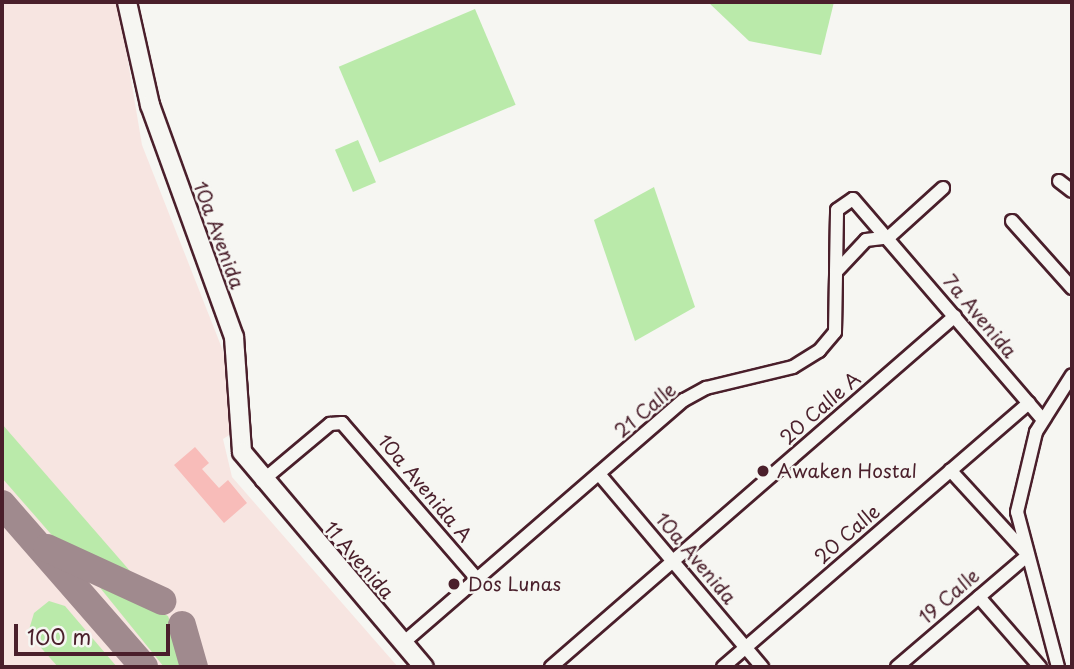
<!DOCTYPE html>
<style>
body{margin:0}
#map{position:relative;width:1074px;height:669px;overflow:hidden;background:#f6f6f2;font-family:"Playpen Sans",sans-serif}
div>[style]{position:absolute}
.built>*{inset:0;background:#f7e5e1}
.green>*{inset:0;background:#baeaaa;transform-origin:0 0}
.taxiway>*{height:28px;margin:-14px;padding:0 14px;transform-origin:14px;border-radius:14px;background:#a08a8e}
.building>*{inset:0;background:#f8bcb9}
.roads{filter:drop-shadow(2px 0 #4a1f2b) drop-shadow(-2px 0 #4a1f2b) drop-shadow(0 2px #4a1f2b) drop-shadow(0 -2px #4a1f2b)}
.minor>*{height:12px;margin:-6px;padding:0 6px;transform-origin:6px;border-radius:6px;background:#f6f6f2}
.secondary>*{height:18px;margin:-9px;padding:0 9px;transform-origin:9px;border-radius:9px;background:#f6f6f2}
.dots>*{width:19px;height:19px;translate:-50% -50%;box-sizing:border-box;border:4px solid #f6f6f2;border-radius:50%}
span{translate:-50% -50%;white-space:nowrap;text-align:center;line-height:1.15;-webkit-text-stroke:5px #f6f6f2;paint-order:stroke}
.street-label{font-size:19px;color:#4a1f2b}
.poi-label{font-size:19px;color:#4a1f2b}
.left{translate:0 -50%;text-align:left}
.frame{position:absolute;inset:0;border:4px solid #4a1f2b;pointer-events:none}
.scale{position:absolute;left:14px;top:624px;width:156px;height:32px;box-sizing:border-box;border:4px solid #4a1f2b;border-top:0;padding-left:9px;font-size:21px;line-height:24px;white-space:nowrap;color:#4a1f2b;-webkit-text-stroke:5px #f6f6f2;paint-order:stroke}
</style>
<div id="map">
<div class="built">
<i style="clip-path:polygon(2px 2px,118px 2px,142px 145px,227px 361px,234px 432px,223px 439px,232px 477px,398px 667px,2px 667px)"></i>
</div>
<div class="green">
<i style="clip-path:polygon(708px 2px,834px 2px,821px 55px,749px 41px)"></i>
<i style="left:475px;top:9px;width:104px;height:148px;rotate:67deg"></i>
<i style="left:358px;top:140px;width:46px;height:25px;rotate:67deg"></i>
<i style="clip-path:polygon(654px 187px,695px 307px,635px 341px,594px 220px)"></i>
<i style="clip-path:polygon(2px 424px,137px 579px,138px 581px,57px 541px,2px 478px)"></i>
<i style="clip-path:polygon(89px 574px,168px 616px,187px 667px,164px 667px)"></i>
<i style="clip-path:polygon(49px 601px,65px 606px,117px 667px,58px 667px,28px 633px,34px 613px)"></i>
</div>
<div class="taxiway">
<i style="left:2px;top:504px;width:216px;rotate:48.9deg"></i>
<i style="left:47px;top:548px;width:127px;rotate:24.7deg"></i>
<i style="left:182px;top:625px;width:44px;rotate:74.1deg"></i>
</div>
<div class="building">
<i style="clip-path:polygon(195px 447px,209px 463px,202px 469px,219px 488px,228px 480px,247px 503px,224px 523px,174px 465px)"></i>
</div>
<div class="roads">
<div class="minor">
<i style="left:1059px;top:181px;width:16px;rotate:38deg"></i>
<i style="left:1012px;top:221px;width:90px;rotate:48.2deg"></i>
<i style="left:889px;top:237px;width:73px;rotate:-42.2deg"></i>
<i style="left:836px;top:270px;width:60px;rotate:-89deg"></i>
<i style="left:837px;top:210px;width:19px;rotate:-35deg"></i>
<i style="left:853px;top:199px;width:290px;rotate:49.3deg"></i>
<i style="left:599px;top:474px;width:253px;rotate:49.8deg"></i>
<i style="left:262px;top:481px;width:89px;rotate:-40deg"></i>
<i style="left:330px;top:424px;width:12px;rotate:-5deg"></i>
<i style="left:342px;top:423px;width:208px;rotate:49.1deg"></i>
<i style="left:979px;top:597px;width:93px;rotate:48.9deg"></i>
<i style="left:403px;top:643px;width:371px;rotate:-40.9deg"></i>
<i style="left:684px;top:400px;width:25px;rotate:-29deg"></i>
<i style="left:706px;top:388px;width:89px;rotate:-13.6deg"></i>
<i style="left:793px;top:367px;width:31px;rotate:-32deg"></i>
<i style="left:819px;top:351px;width:25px;rotate:-50deg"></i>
<i style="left:835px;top:332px;width:60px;rotate:-89deg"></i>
<i style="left:836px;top:272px;width:44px;rotate:-46.8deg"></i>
<i style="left:866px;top:240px;width:23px;rotate:-7deg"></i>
<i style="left:551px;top:667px;width:535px;rotate:-40.98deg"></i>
<i style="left:723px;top:667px;width:404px;rotate:-40.8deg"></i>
<i style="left:897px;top:667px;width:172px;rotate:-40.5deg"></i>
<i style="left:1028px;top:555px;width:115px;rotate:-132.5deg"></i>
<i style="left:1058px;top:667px;width:160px;rotate:-104.8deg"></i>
<i style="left:1017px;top:512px;width:82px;rotate:-76.6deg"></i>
<i style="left:1036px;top:432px;width:67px;rotate:-57.7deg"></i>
</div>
<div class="secondary">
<i style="left:127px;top:2px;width:106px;rotate:77.4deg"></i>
<i style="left:150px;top:105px;width:247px;rotate:70.1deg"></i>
<i style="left:234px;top:337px;width:115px;rotate:86deg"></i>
<i style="left:242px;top:452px;width:282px;rotate:49.8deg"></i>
</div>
</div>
<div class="dots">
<i style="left:763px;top:471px;background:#4a1f2b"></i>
<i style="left:454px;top:584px;background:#4a1f2b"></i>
</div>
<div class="street-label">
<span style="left:219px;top:235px;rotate:70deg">10a Avenida</span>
<span style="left:980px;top:316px;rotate:50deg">7a Avenida</span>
<span style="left:820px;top:408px;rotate:-41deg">20 Calle A</span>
<span style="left:645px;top:410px;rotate:-40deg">21 Calle</span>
<span style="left:425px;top:488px;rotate:50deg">10a Avenida A</span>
<span style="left:847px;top:534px;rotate:-41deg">20 Calle</span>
<span style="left:696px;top:558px;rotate:50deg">10a Avenida</span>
<span style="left:359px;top:560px;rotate:49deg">11 Avenida</span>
<span style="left:949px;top:596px;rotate:-41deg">19 Calle</span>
</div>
<div class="poi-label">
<span class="left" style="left:777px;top:471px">Awaken Hostal</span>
<span class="left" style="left:468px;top:584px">Dos Lunas</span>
</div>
<div class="frame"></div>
<div class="scale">100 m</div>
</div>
